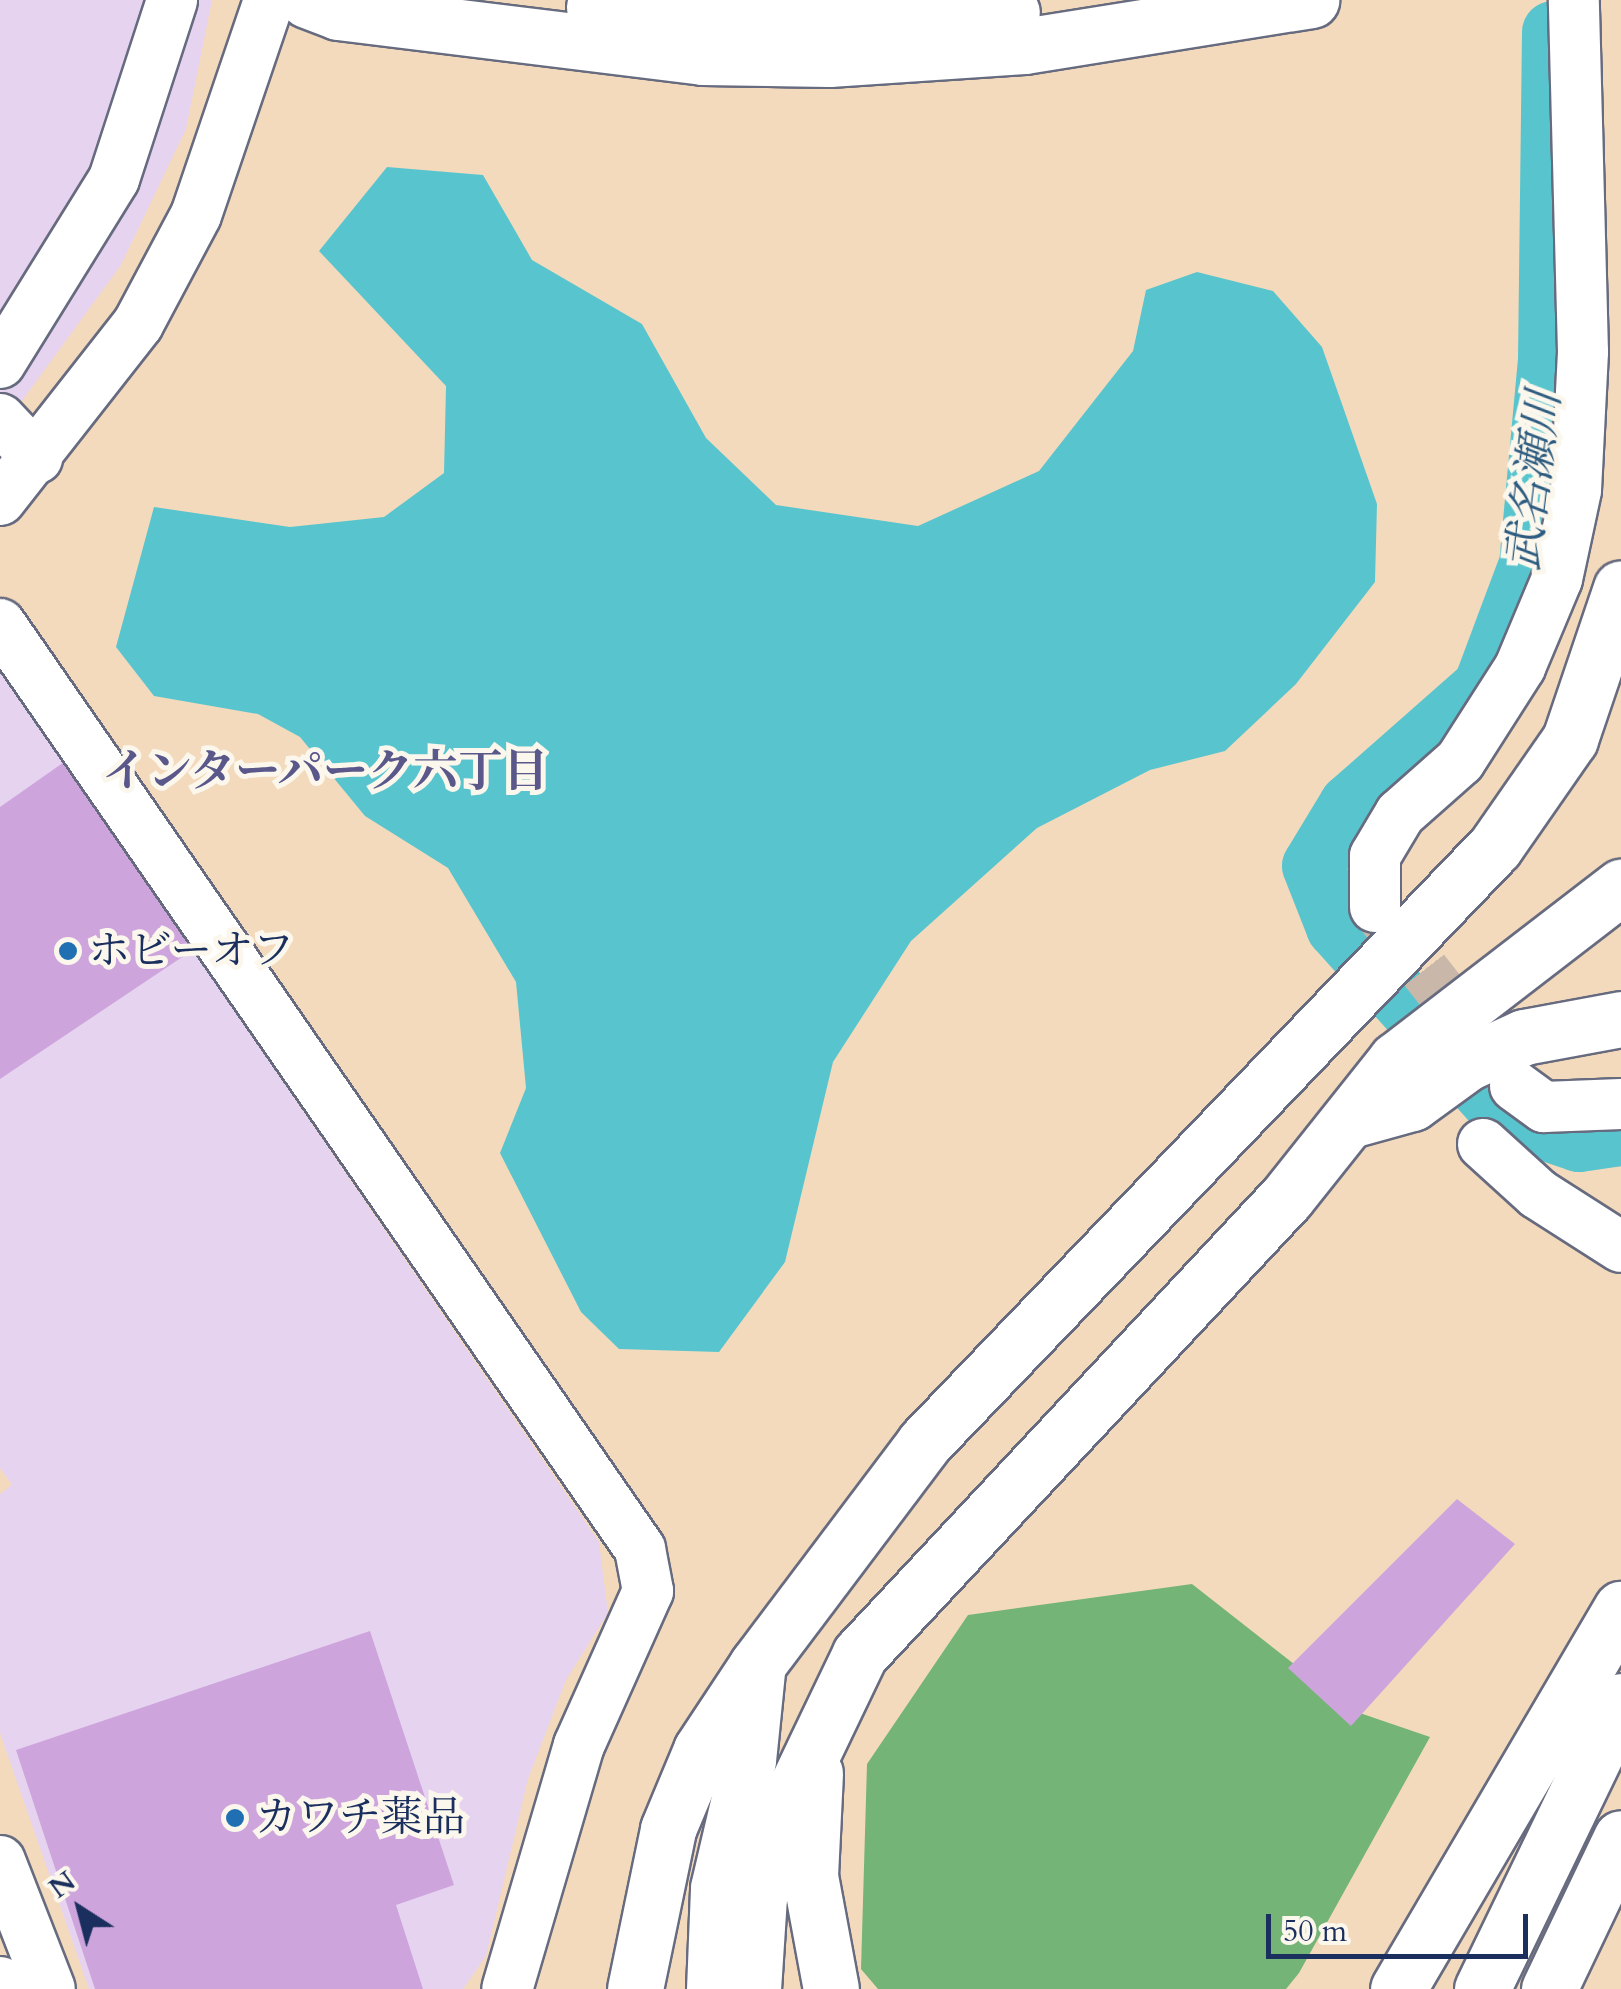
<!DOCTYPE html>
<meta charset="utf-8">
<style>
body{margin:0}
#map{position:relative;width:1621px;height:1989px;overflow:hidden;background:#f4dabc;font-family:Cardo,"Noto Serif JP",serif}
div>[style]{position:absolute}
.built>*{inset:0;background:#e6d3f0}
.forest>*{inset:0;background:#74b476}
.water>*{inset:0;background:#58c5ce}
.river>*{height:62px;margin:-31px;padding:0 31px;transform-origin:31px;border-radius:31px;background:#58c5ce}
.building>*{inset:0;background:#cea4dc}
.minor-tunnel>*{height:50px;margin-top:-25px;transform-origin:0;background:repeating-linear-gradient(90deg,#c9b8a9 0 50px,transparent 0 75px)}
.roads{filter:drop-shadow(2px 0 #676b7f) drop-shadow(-2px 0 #676b7f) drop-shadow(0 2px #676b7f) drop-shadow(0 -2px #676b7f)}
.minor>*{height:50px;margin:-25px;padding:0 25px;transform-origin:25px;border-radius:25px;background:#fff}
.highway>*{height:55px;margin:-27.5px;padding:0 27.5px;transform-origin:27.5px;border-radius:27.5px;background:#fff}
.dots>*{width:28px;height:28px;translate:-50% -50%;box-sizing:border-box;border:5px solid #fbf7ec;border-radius:50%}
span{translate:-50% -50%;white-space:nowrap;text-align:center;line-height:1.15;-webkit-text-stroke:10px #fbf7ec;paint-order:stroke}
.poi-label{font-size:42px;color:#1b2f5e}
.left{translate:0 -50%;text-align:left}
.water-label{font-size:45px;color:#2d5c80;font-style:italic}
.neighbourhood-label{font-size:45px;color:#5a588a;font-weight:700}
.north{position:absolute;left:30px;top:1859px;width:100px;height:100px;-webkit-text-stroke:8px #fbf7ec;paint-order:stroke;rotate:324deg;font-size:28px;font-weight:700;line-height:40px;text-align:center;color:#1b2f5e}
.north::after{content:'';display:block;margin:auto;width:35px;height:45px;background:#1b2f5e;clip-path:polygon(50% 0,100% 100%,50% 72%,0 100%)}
.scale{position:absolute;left:1266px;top:1914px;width:262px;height:45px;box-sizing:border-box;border:5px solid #1b2f5e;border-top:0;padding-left:12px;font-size:30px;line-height:35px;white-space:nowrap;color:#1b2f5e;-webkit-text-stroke:8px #fbf7ec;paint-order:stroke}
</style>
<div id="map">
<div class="built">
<i style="clip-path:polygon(0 0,212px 0,186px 129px,121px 265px,0 431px)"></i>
<i style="clip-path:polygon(0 670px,599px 1542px,608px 1613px,566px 1680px,528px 1779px,486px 1956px,463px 1989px,89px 1989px,0 1733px,0 1494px,12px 1485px,0 1468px)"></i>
</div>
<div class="forest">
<i style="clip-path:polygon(1192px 1584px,1354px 1711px,1430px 1737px,1299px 1973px,1286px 1989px,878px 1989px,861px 1969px,867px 1764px,968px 1615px)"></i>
</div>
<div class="water">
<i style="clip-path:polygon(387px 167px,483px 175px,532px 260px,642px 324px,706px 438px,776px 505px,918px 526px,1039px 471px,1133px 351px,1146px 290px,1197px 272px,1273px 291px,1322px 347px,1377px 504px,1375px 582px,1296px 684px,1225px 751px,1150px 770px,1037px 828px,911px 941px,833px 1062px,785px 1262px,719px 1352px,619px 1349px,581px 1312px,500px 1153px,526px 1088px,516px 982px,448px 868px,365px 816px,300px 737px,258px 714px,154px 696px,116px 647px,154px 507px,290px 527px,384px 517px,444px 473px,446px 386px,319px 251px)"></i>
</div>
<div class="river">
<i style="left:1553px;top:32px;width:328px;rotate:90.7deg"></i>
<i style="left:1549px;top:360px;width:205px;rotate:95.3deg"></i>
<i style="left:1530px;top:564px;width:131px;rotate:110.5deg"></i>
<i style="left:1484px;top:687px;width:179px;rotate:138.6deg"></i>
<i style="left:1350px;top:805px;width:71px;rotate:121.2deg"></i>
<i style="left:1313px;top:866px;width:66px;rotate:68.5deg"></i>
<i style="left:1337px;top:927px;width:254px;rotate:48.2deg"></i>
<i style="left:1506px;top:1116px;width:77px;rotate:18.9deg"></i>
<i style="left:1579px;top:1141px;width:42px;rotate:-8.1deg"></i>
</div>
<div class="building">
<i style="clip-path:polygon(97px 739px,227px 927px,0 1079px,0 807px)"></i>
<i style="clip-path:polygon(1457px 1499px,1515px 1544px,1351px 1726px,1288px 1668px)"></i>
<i style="clip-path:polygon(370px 1631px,454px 1885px,396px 1905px,423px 1989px,95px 1989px,16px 1750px)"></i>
</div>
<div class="minor-tunnel">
<i style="left:1378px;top:911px;width:170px;rotate:51.9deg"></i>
</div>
<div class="roads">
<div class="minor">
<i style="left:0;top:363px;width:216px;rotate:-58.2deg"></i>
<i style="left:114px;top:179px;width:188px;rotate:-72deg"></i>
<i style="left:0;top:419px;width:54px;rotate:46.5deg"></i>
<i style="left:0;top:500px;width:224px;rotate:-51.9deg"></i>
<i style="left:138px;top:324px;width:123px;rotate:-62deg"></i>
<i style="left:196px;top:215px;width:227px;rotate:-71.2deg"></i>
<i style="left:0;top:624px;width:1125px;rotate:55.32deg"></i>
<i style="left:640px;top:1549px;width:43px;rotate:79.2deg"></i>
<i style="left:648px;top:1591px;width:169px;rotate:114.1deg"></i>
<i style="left:579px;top:1745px;width:254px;rotate:106.4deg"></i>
<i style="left:1375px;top:907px;width:51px;rotate:-90deg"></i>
<i style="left:1375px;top:856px;width:49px;rotate:-59.2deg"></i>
<i style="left:1400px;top:814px;width:80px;rotate:-41.5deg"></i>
<i style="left:1460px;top:761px;width:112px;rotate:-57.4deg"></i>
<i style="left:1520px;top:667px;width:95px;rotate:-67.2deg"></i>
<i style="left:1557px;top:579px;width:91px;rotate:-77.9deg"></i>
<i style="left:1576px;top:490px;width:138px;rotate:-87.1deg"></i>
<i style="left:1583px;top:352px;width:352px;rotate:-91.5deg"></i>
<i style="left:1515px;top:1086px;width:36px;rotate:36deg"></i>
<i style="left:1544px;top:1107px;width:77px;rotate:-2.2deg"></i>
<i style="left:1483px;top:1144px;width:74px;rotate:42.3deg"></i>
<i style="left:1538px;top:1194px;width:98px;rotate:32.6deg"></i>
<i style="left:0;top:1861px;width:137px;rotate:68.7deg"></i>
<i style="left:0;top:1982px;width:8px;rotate:67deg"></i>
</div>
<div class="highway">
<i style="left:307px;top:0;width:33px;rotate:21deg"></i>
<i style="left:338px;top:12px;width:368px;rotate:7deg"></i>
<i style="left:703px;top:57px;width:126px;rotate:0.9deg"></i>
<i style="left:829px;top:59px;width:195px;rotate:-3.8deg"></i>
<i style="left:1024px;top:46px;width:291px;rotate:-9.1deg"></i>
<i style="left:594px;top:7px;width:285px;rotate:2.4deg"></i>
<i style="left:879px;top:19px;width:133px;rotate:-3deg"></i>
<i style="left:1354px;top:1119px;width:60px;rotate:-15.4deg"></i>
<i style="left:1412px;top:1103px;width:68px;rotate:-36deg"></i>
<i style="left:1467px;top:1063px;width:63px;rotate:-24.5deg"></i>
<i style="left:1524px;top:1037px;width:99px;rotate:-10.5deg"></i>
<i style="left:815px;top:1773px;width:103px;rotate:92.8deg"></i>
<i style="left:810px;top:1876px;width:115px;rotate:79.5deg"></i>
<i style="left:635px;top:1989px;width:163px;rotate:-78.3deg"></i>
<i style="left:668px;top:1829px;width:86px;rotate:-67.3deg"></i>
<i style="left:701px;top:1750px;width:102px;rotate:-56.6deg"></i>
<i style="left:757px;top:1665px;width:278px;rotate:-53deg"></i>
<i style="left:924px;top:1443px;width:825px;rotate:-46.23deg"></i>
<i style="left:1495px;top:847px;width:131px;rotate:-55.2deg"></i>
<i style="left:1570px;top:739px;width:159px;rotate:-71.3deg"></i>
<i style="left:714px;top:1989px;width:101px;rotate:-87.7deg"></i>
<i style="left:718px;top:1888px;width:131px;rotate:-76.8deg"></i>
<i style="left:748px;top:1760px;width:89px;rotate:-84.2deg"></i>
<i style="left:753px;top:1989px;width:92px;rotate:-86.3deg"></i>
<i style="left:759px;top:1897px;width:74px;rotate:-75.2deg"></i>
<i style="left:778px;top:1825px;width:190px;rotate:-64.4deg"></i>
<i style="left:860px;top:1654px;width:625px;rotate:-46.94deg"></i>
<i style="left:1287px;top:1197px;width:175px;rotate:-51.5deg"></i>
<i style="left:1396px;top:1060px;width:284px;rotate:-37.6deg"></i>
<i style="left:1398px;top:1989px;width:441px;rotate:-59.6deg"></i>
<i style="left:1482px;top:1989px;width:320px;rotate:-64.2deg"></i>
<i style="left:1549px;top:1989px;width:167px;rotate:-64.5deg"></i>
</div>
</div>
<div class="dots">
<i style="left:68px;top:951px;background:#1f6fb2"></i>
<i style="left:235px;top:1818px;background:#1f6fb2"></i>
</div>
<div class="poi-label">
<span class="left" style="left:88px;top:951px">ホビーオフ</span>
<span class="left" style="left:255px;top:1818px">カワチ薬品</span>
</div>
<div class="water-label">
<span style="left:1534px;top:481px;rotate:-83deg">武名瀬川</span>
</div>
<div class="neighbourhood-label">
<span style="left:325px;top:772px">インターパーク六丁目</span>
</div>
<div class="north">N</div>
<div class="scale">50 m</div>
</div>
